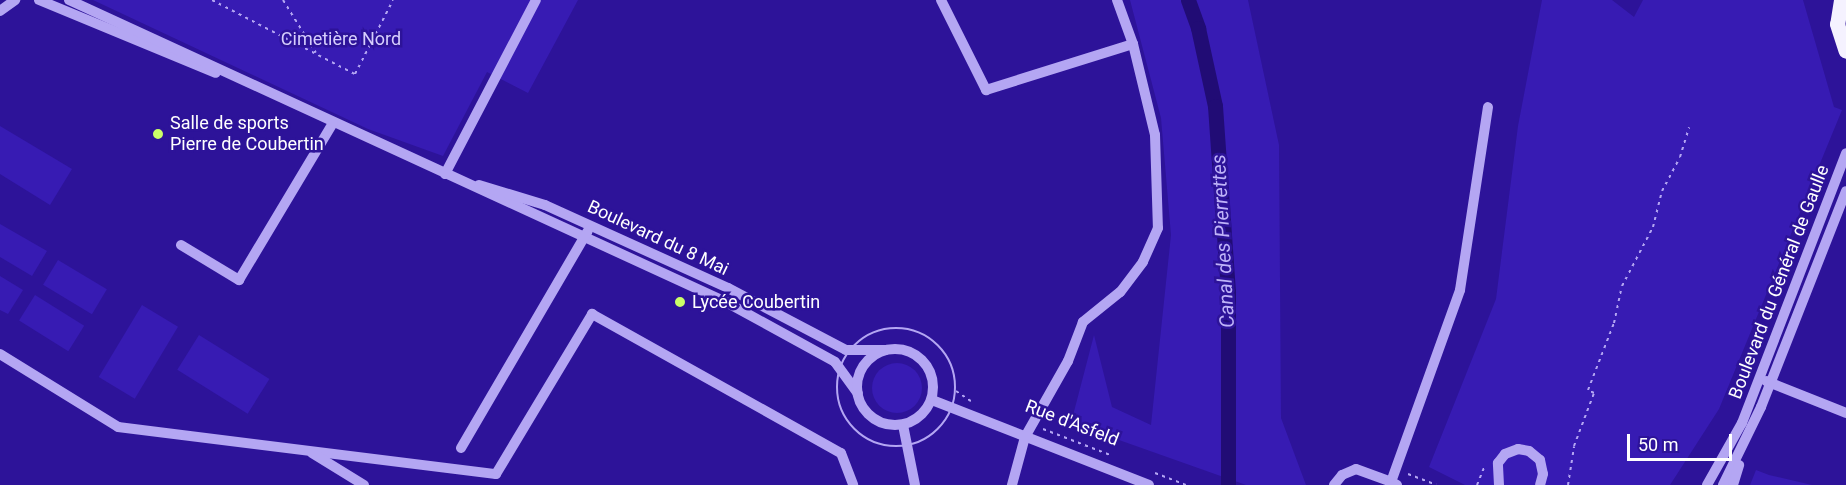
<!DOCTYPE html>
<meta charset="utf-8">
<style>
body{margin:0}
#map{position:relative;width:1846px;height:485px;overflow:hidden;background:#2d1399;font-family:Roboto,sans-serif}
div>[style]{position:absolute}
.green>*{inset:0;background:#371bb3;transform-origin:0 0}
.round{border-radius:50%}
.canal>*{height:15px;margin:-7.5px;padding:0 7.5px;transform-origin:7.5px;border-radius:7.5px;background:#210c75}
.path>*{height:2px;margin-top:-1px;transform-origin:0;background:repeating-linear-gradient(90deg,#b4a6f3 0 3px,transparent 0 7.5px)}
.path>.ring{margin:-1px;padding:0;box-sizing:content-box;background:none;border:2px solid #b4a6f3;border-radius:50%}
.minor>*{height:10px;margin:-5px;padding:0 5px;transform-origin:5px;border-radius:5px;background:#b4a6f3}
.minor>.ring{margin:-5px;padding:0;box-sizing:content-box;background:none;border:10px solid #b4a6f3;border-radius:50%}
.major>*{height:15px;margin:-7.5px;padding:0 7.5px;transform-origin:7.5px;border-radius:7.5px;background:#f5f2ff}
.dots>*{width:16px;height:16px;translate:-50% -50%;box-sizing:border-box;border:3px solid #2d1399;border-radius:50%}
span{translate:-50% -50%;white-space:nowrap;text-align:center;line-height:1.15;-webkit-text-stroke:5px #2d1399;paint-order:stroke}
.park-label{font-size:18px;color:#d6cefd}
.poi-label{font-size:18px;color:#fff}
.left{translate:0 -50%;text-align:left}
.street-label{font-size:18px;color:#fff}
.water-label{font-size:20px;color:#bfb3f9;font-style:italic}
.scale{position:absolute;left:1627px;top:434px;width:105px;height:27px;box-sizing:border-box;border:3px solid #fff;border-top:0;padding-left:8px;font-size:18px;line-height:21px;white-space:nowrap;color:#fff;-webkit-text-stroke:4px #2d1399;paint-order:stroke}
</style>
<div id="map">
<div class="green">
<i style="clip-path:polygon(93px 0,578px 0,528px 93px,487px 72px,443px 156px,368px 129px)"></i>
<i style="clip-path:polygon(1130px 0,1248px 0,1279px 145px,1281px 418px,1306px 485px,1246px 485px,1071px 423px,1094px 335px,1112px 407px,1151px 425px,1171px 235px,1161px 118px)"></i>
<i style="clip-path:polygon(1542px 0,1612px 0,1634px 17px,1643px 0,1803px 0,1834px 107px,1842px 110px,1719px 409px,1670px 485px,1465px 485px,1429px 467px,1496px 299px,1518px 126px)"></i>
<i style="clip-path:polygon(0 126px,72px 169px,50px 205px,0 174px)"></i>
<i style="clip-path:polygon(0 224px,47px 251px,32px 276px,0 257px)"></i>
<i style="left:58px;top:260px;width:57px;height:29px;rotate:31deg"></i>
<i style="clip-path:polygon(0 276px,23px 290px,8px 314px,0 310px)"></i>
<i style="left:35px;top:295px;width:58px;height:30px;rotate:32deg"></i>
<i style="left:142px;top:305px;width:42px;height:84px;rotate:31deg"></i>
<i style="left:199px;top:335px;width:83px;height:41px;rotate:32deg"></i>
<i class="round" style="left:872px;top:363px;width:50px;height:50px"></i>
<i style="clip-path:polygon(1756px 470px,1769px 475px,1812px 485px,1750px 485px)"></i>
</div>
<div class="canal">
<i style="left:1188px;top:0;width:30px;rotate:70deg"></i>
<i style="left:1198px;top:28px;width:80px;rotate:77.7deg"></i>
<i style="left:1215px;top:106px;width:186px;rotate:86deg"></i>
<i style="left:1228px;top:292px;width:193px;rotate:90deg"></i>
</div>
<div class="path">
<i style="left:212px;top:0;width:161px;rotate:27.4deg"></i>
<i style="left:355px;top:74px;width:83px;rotate:-62.8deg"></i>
<i style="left:283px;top:0;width:62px;rotate:58.1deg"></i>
<i class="ring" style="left:837px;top:328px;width:116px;height:116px"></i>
<i style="left:956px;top:391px;width:18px;rotate:34deg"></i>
<i style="left:1043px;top:429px;width:72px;rotate:21.2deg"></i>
<i style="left:1155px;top:473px;width:33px;rotate:21deg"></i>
<i style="left:1408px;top:474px;width:30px;rotate:21deg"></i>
<i style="left:1477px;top:485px;width:22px;rotate:-68deg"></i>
<i style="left:1568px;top:485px;width:39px;rotate:-81deg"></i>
<i style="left:1574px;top:446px;width:57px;rotate:-69.3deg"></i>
<i style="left:1594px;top:393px;width:7px;rotate:-153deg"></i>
<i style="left:1588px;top:390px;width:72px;rotate:-68.8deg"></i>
<i style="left:1614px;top:323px;width:38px;rotate:-78deg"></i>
<i style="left:1622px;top:286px;width:67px;rotate:-62.3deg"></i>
<i style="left:1653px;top:227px;width:37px;rotate:-76deg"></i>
<i style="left:1662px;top:191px;width:38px;rotate:-62deg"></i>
<i style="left:1680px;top:157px;width:31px;rotate:-73deg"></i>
</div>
<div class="minor">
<i style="left:39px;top:0;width:191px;rotate:22.4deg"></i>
<i style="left:69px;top:0;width:723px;rotate:24.69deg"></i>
<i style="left:726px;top:302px;width:124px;rotate:28.8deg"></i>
<i style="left:835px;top:362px;width:39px;rotate:54deg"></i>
<i style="left:941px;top:0;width:101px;rotate:63.4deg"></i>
<i style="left:986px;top:90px;width:154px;rotate:-17.4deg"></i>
<i style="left:1133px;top:44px;width:94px;rotate:76.4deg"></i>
<i style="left:1155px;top:135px;width:93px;rotate:88.2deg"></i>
<i style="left:1158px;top:228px;width:37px;rotate:114deg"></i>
<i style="left:1143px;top:262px;width:38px;rotate:127deg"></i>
<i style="left:1120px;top:292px;width:48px;rotate:141deg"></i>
<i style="left:1083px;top:322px;width:42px;rotate:111deg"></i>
<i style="left:1068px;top:361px;width:87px;rotate:119.5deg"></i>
<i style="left:1025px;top:437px;width:50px;rotate:105.2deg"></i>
<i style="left:1117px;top:0;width:47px;rotate:70deg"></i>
<i style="left:0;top:11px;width:19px;rotate:-36deg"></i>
<i style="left:445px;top:174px;width:196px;rotate:-62.4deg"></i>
<i style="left:479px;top:185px;width:69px;rotate:16.9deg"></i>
<i style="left:545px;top:205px;width:201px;rotate:24.4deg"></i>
<i style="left:728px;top:288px;width:133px;rotate:27.7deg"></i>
<i style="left:846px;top:350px;width:40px"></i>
<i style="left:181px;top:245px;width:68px;rotate:31.1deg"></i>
<i style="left:239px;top:280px;width:183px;rotate:-59.1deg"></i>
<i class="ring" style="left:857px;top:349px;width:66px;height:66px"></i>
<i style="left:0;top:354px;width:139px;rotate:31.7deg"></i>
<i style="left:118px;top:427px;width:381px;rotate:7.1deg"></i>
<i style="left:496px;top:474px;width:187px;rotate:-59deg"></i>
<i style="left:592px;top:314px;width:285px;rotate:29.2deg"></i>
<i style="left:841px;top:453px;width:34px;rotate:69deg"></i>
<i style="left:1766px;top:381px;width:86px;rotate:21.8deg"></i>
<i style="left:932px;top:400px;width:233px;rotate:21.4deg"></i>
<i style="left:903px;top:425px;width:61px;rotate:78.7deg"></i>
<i style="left:461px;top:448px;width:251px;rotate:-59.7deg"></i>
<i style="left:312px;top:453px;width:61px;rotate:31.6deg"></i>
<i style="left:1334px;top:485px;width:13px;rotate:-51deg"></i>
<i style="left:1342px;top:475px;width:15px;rotate:-23deg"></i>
<i style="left:1356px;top:469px;width:37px;rotate:20deg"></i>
<i style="left:1397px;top:485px;width:7px;rotate:-153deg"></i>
<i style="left:1391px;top:482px;width:204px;rotate:-70.2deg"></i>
<i style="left:1460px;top:290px;width:185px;rotate:-81.3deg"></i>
<i style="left:1499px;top:485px;width:22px;rotate:-93deg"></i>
<i style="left:1498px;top:463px;width:11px;rotate:-52deg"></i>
<i style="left:1505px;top:454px;width:14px;rotate:-21deg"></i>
<i style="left:1518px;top:449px;width:11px;rotate:10deg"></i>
<i style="left:1529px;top:451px;width:14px;rotate:39deg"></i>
<i style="left:1540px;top:460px;width:14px;rotate:78deg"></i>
<i style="left:1543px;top:474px;width:11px;rotate:105deg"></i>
<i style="left:1707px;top:485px;width:71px;rotate:-60.6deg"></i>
<i style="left:1742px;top:423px;width:289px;rotate:-68.9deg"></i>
<i style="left:1723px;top:485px;width:87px;rotate:-64deg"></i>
<i style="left:1761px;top:407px;width:232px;rotate:-68.5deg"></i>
<i style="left:1733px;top:485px;width:21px;rotate:-73deg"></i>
</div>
<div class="major">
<i style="left:1841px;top:0;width:24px;rotate:99deg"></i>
<i style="left:1837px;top:24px;width:28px;rotate:72deg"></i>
</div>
<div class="dots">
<i style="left:158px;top:134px;background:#cbff68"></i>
<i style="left:680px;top:302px;background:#cbff68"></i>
</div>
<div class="park-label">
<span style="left:341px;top:39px">Cimetière Nord</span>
</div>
<div class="poi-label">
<span class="left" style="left:170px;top:134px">Salle de sports<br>Pierre de Coubertin</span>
<span class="left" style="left:692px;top:302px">Lycée Coubertin</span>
</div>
<div class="street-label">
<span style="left:658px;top:238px;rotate:25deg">Boulevard du 8 Mai</span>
<span style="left:1779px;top:282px;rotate:-69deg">Boulevard du Général de Gaulle</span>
<span style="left:1072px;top:423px;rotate:21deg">Rue d'Asfeld</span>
</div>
<div class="water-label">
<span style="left:1223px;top:241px;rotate:-93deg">Canal des Pierrettes</span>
</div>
<div class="scale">50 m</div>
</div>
